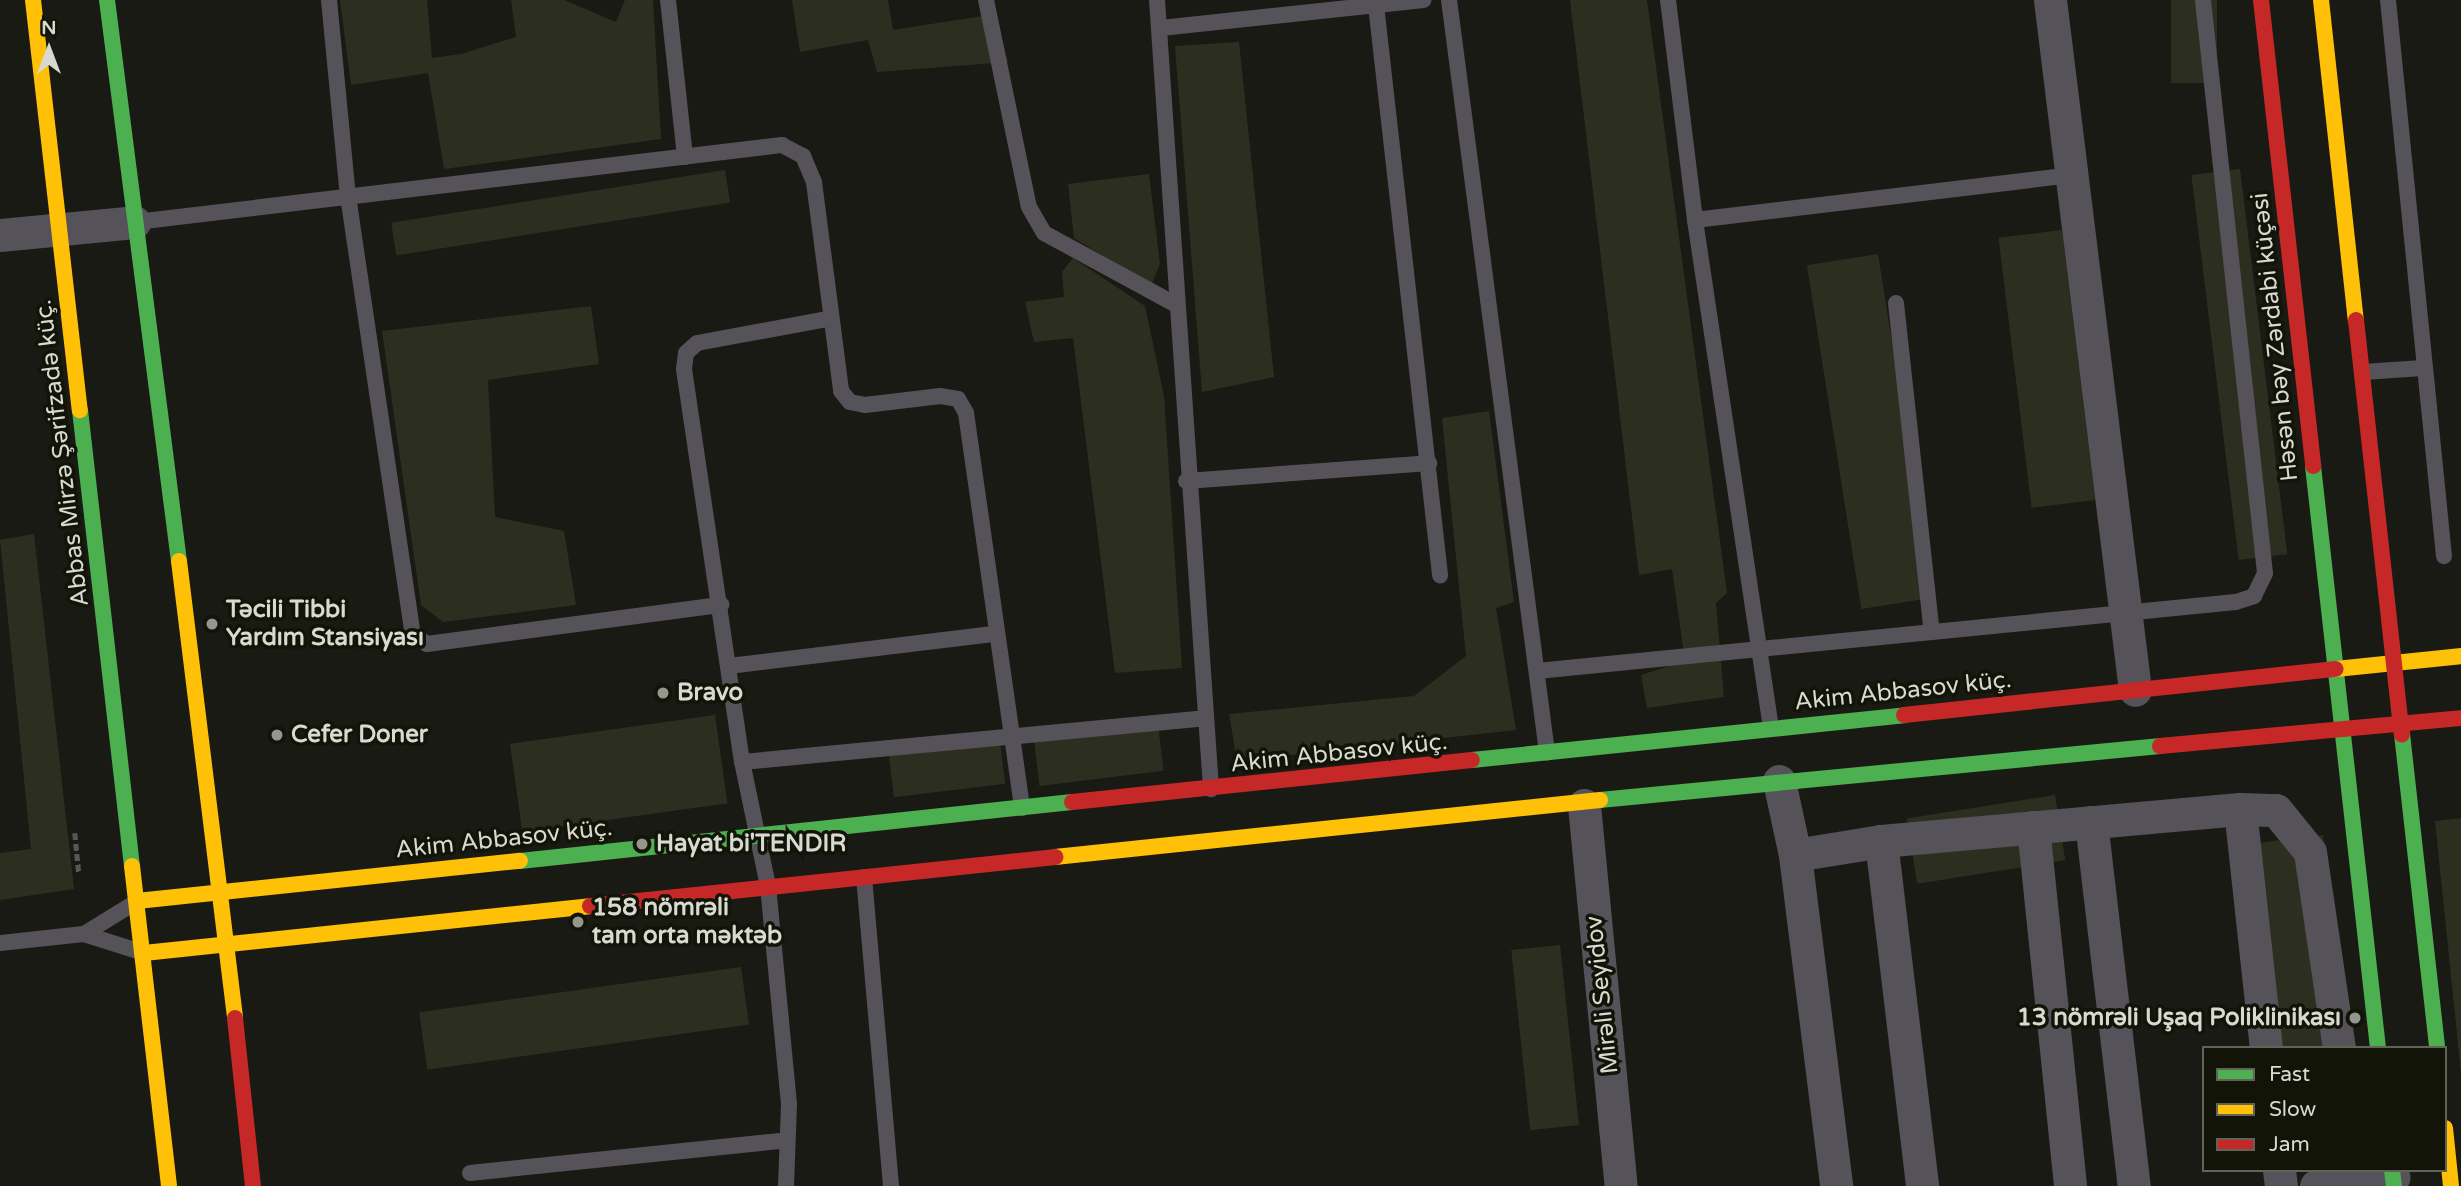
<!DOCTYPE html>
<meta charset="utf-8">
<style>
body{margin:0}
#map{position:relative;width:2461px;height:1186px;overflow:hidden;background:#191a13;font-family:"Varela Round",sans-serif}
div>[style]{position:absolute}
.green>*{inset:0;background:#2c2f1f;transform-origin:0 0}
.path>*{height:4.5px;margin-top:-2.25px;transform-origin:0;background:repeating-linear-gradient(90deg,#585659 0 7px,transparent 0 10.5px)}
.lane>*{height:16px;margin:-8px;padding:0 8px;transform-origin:8px;border-radius:8px;background:#56525a}
.street>*{height:33px;margin:-16.5px;padding:0 16.5px;transform-origin:16.5px;border-radius:16.5px;background:#56525a}
.fast>*{height:16px;margin:-8px;padding:0 8px;transform-origin:8px;border-radius:8px;background:#4caf50}
.slow>*{height:16px;margin:-8px;padding:0 8px;transform-origin:8px;border-radius:8px;background:#ffc107}
.jam>*{height:16px;margin:-8px;padding:0 8px;transform-origin:8px;border-radius:8px;background:#c62828}
.dots>*{width:19px;height:19px;translate:-50% -50%;box-sizing:border-box;border:4px solid #111407;border-radius:50%}
span{translate:-50% -50%;white-space:nowrap;text-align:center;line-height:1.15;-webkit-text-stroke:7px #111407;paint-order:stroke}
.street-label{font-size:24px;color:#d8dad2}
.poi-label{font-size:24px;color:#d8dad2;font-weight:700}
.left{translate:0 -50%;text-align:left}
.right{translate:-100% -50%;text-align:right}
.legend{position:absolute;left:2202px;top:1046px;width:245px;height:126px;box-sizing:border-box;background:#111407;border:2px solid #616358;margin:0;padding:9px 12px;list-style:none;font-size:21px;color:#d8dad2}
.legend li{display:flex;align-items:center;gap:14px;height:35px}
.legend b{width:35px;border:2px solid #616358}
.north{position:absolute;left:14px;top:14px;width:70px;height:70px;-webkit-text-stroke:5px #111407;paint-order:stroke;rotate:0deg;font-size:19px;font-weight:700;line-height:28px;text-align:center;color:#d8dad2}
.north::after{content:'';display:block;margin:auto;width:24px;height:32px;background:#d8dad2;clip-path:polygon(50% 0,100% 100%,50% 72%,0 100%)}
</style>
<div id="map">
<div class="green">
<i style="clip-path:polygon(340px 0,427px 0,432px 58px,461px 54px,516px 37px,511px 0,564px 0,616px 22px,625px 0,653px 0,661px 139px,444px 169px,428px 73px,351px 85px)"></i>
<i style="clip-path:polygon(792px 0,888px 0,893px 30px,995px 14px,1008px 62px,877px 72px,868px 40px,800px 52px)"></i>
<i style="clip-path:polygon(1570px 0,1647px 0,1727px 593px,1716px 603px,1724px 697px,1647px 708px,1641px 675px,1685px 661px,1672px 569px,1639px 575px)"></i>
<i style="left:2171px;top:0;width:46px;height:83px"></i>
<i style="clip-path:polygon(1239px 42px,1274px 377px,1202px 392px,1175px 46px)"></i>
<i style="left:2240px;top:169px;width:388px;height:49px;rotate:83deg"></i>
<i style="left:725px;top:170px;width:33px;height:338px;rotate:81deg"></i>
<i style="clip-path:polygon(1149px 174px,1160px 264px,1151px 286px,1074px 238px,1068px 184px)"></i>
<i style="left:2062px;top:230px;width:272px;height:64px;rotate:83deg"></i>
<i style="left:1878px;top:254px;width:348px;height:72px;rotate:81deg"></i>
<i style="clip-path:polygon(1073px 258px,1145px 306px,1164px 396px,1182px 668px,1115px 673px,1073px 338px,1034px 342px,1025px 302px,1064px 297px,1062px 272px)"></i>
<i style="clip-path:polygon(591px 306px,599px 364px,488px 380px,495px 517px,564px 531px,576px 605px,443px 622px,421px 605px,382px 331px)"></i>
<i style="clip-path:polygon(1489px 411px,1514px 602px,1496px 608px,1516px 730px,1237px 761px,1229px 714px,1414px 696px,1466px 656px,1442px 418px)"></i>
<i style="clip-path:polygon(34px 534px,74px 889px,0 900px,0 853px,31px 849px,0 540px)"></i>
<i style="left:715px;top:715px;width:89px;height:207px;rotate:82deg"></i>
<i style="left:1158px;top:725px;width:46px;height:125px;rotate:83deg"></i>
<i style="left:999px;top:734px;width:50px;height:112px;rotate:83deg"></i>
<i style="left:2055px;top:795px;width:66px;height:150px;rotate:81deg"></i>
<i style="clip-path:polygon(2461px 818px,2461px 1073px,2435px 821px)"></i>
<i style="left:2323px;top:835px;width:214px;height:95px;rotate:83deg"></i>
<i style="left:1560px;top:945px;width:181px;height:49px;rotate:84deg"></i>
<i style="left:741px;top:967px;width:58px;height:325px;rotate:82deg"></i>
</div>
<div class="path">
<i style="left:75px;top:833px;width:41px;rotate:84.4deg"></i>
</div>
<div class="lane">
<i style="left:329px;top:0;width:197px;rotate:84.5deg"></i>
<i style="left:348px;top:196px;width:443px;rotate:81.6deg"></i>
<i style="left:413px;top:634px;width:17px;rotate:36deg"></i>
<i style="left:427px;top:644px;width:297px;rotate:-7.6deg"></i>
<i style="left:668px;top:0;width:158px;rotate:83.8deg"></i>
<i style="left:986px;top:0;width:211px;rotate:78.3deg"></i>
<i style="left:1029px;top:207px;width:30px;rotate:60deg"></i>
<i style="left:1044px;top:233px;width:149px;rotate:28.5deg"></i>
<i style="left:1157px;top:0;width:791px;rotate:86.08deg"></i>
<i style="left:1449px;top:0;width:759px;rotate:82.58deg"></i>
<i style="left:1668px;top:0;width:222px;rotate:83deg"></i>
<i style="left:1695px;top:220px;width:514px;rotate:81.49deg"></i>
<i style="left:2388px;top:0;width:559px;rotate:84.25deg"></i>
<i style="left:1376px;top:5px;width:574px;rotate:83.59deg"></i>
<i style="left:1161px;top:28px;width:264px;rotate:-6.1deg"></i>
<i style="left:1695px;top:220px;width:379px;rotate:-6.8deg"></i>
<i style="left:136px;top:222px;width:651px;rotate:-6.8deg"></i>
<i style="left:782px;top:145px;width:24px;rotate:28deg"></i>
<i style="left:803px;top:156px;width:28px;rotate:67deg"></i>
<i style="left:814px;top:182px;width:211px;rotate:82.6deg"></i>
<i style="left:841px;top:391px;width:14px;rotate:51deg"></i>
<i style="left:850px;top:402px;width:15px;rotate:11deg"></i>
<i style="left:865px;top:405px;width:76px;rotate:-6.8deg"></i>
<i style="left:940px;top:396px;width:18px;rotate:9deg"></i>
<i style="left:958px;top:399px;width:16px;rotate:60deg"></i>
<i style="left:966px;top:413px;width:399px;rotate:81.9deg"></i>
<i style="left:1896px;top:303px;width:331px;rotate:83.8deg"></i>
<i style="left:2363px;top:372px;width:60px;rotate:-3.8deg"></i>
<i style="left:1186px;top:481px;width:244px;rotate:-4.2deg"></i>
<i style="left:729px;top:666px;width:268px;rotate:-6.9deg"></i>
<i style="left:1537px;top:671px;width:702px;rotate:-5.64deg"></i>
<i style="left:2236px;top:602px;width:19px;rotate:-18deg"></i>
<i style="left:2254px;top:596px;width:25px;rotate:-64deg"></i>
<i style="left:2265px;top:573px;width:576px;rotate:-96.18deg"></i>
<i style="left:742px;top:762px;width:465px;rotate:-5.4deg"></i>
<i style="left:864px;top:877px;width:310px;rotate:85deg"></i>
<i style="left:84px;top:934px;width:61px;rotate:-31.6deg"></i>
<i style="left:0;top:943px;width:84px;rotate:-6.1deg"></i>
<i style="left:84px;top:934px;width:60px;rotate:17.5deg"></i>
<i style="left:470px;top:1173px;width:319px;rotate:-5.9deg"></i>
<i style="left:786px;top:1186px;width:82px;rotate:-87.9deg"></i>
<i style="left:789px;top:1104px;width:219px;rotate:-95.5deg"></i>
<i style="left:768px;top:886px;width:127px;rotate:-101.8deg"></i>
<i style="left:742px;top:762px;width:397px;rotate:-98.4deg"></i>
<i style="left:684px;top:369px;width:16px;rotate:-83deg"></i>
<i style="left:686px;top:353px;width:15px;rotate:-42deg"></i>
<i style="left:697px;top:343px;width:133px;rotate:-10.4deg"></i>
</div>
<div class="street">
<i style="left:2050px;top:0;width:695px;rotate:82.98deg"></i>
<i style="left:0;top:235px;width:135px;rotate:-5.5deg"></i>
<i style="left:1779px;top:781px;width:76px;rotate:77.8deg"></i>
<i style="left:1795px;top:855px;width:334px;rotate:82.9deg"></i>
<i style="left:1584px;top:805px;width:383px;rotate:84.5deg"></i>
<i style="left:2240px;top:809px;width:36px;rotate:2deg"></i>
<i style="left:2276px;top:810px;width:54px;rotate:51deg"></i>
<i style="left:2310px;top:852px;width:198px;rotate:81.6deg"></i>
<i style="left:2091px;top:822px;width:367px;rotate:83.3deg"></i>
<i style="left:2033px;top:827px;width:361px;rotate:84.1deg"></i>
<i style="left:1881px;top:841px;width:360px;rotate:-5.1deg"></i>
<i style="left:2240px;top:809px;width:240px;rotate:83.8deg"></i>
<i style="left:1795px;top:855px;width:87px;rotate:-9.2deg"></i>
<i style="left:1881px;top:841px;width:347px;rotate:83.2deg"></i>
<i style="left:2279px;top:1170px;width:16px;rotate:83deg"></i>
<i style="left:2316px;top:1186px;width:78px;rotate:-6.7deg"></i>
</div>
<div class="fast">
<i style="left:107px;top:0;width:566px;rotate:82.69deg"></i>
<i style="left:80px;top:410px;width:459px;rotate:83.5deg"></i>
<i style="left:2313px;top:466px;width:586px;rotate:83.63deg"></i>
<i style="left:2402px;top:734px;width:316px;rotate:83.6deg"></i>
<i style="left:1472px;top:760px;width:434px;rotate:-5.9deg"></i>
<i style="left:1600px;top:800px;width:563px;rotate:-5.51deg"></i>
<i style="left:520px;top:861px;width:555px;rotate:-6.1deg"></i>
<i style="left:2392px;top:1170px;width:16px;rotate:83deg"></i>
</div>
<div class="slow">
<i style="left:33px;top:0;width:413px;rotate:83.5deg"></i>
<i style="left:2321px;top:0;width:322px;rotate:83.8deg"></i>
<i style="left:179px;top:561px;width:460px;rotate:83deg"></i>
<i style="left:2336px;top:669px;width:126px;rotate:-5.9deg"></i>
<i style="left:1055px;top:857px;width:548px;rotate:-5.97deg"></i>
<i style="left:132px;top:866px;width:322px;rotate:83.4deg"></i>
<i style="left:137px;top:901px;width:385px;rotate:-6deg"></i>
<i style="left:144px;top:953px;width:448px;rotate:-6deg"></i>
<i style="left:2445px;top:1128px;width:58px;rotate:84.1deg"></i>
</div>
<div class="jam">
<i style="left:2261px;top:0;width:469px;rotate:83.6deg"></i>
<i style="left:2356px;top:320px;width:417px;rotate:83.7deg"></i>
<i style="left:1904px;top:715px;width:434px;rotate:-6.1deg"></i>
<i style="left:2160px;top:746px;width:302px;rotate:-5.3deg"></i>
<i style="left:1072px;top:802px;width:402px;rotate:-6deg"></i>
<i style="left:590px;top:906px;width:468px;rotate:-6deg"></i>
<i style="left:235px;top:1018px;width:169px;rotate:83.9deg"></i>
</div>
<div class="dots">
<i style="left:212px;top:624px;background:#95978f"></i>
<i style="left:663px;top:693px;background:#95978f"></i>
<i style="left:277px;top:735px;background:#95978f"></i>
<i style="left:642px;top:844px;background:#95978f"></i>
<i style="left:578px;top:922px;background:#95978f"></i>
<i style="left:2355px;top:1018px;background:#95978f"></i>
</div>
<div class="street-label">
<span style="left:2275px;top:337px;rotate:-96deg">Həsən bəy Zərdabi küçəsi</span>
<span style="left:62px;top:453px;rotate:-97deg">Abbas Mirzə Şərifzadə küç.</span>
<span style="left:1903px;top:691px;rotate:-6deg">Akim Abbasov küç.</span>
<span style="left:1339px;top:753px;rotate:-6deg">Akim Abbasov küç.</span>
<span style="left:504px;top:839px;rotate:-6deg">Akim Abbasov küç.</span>
<span style="left:1602px;top:995px;rotate:-96deg">Mirəli Seyidov</span>
</div>
<div class="poi-label">
<span class="left" style="left:226px;top:624px">Təcili Tibbi<br>Yardım Stansiyası</span>
<span class="left" style="left:677px;top:693px">Bravo</span>
<span class="left" style="left:291px;top:735px">Cefer Doner</span>
<span class="left" style="left:656px;top:844px">Hayat bi'TENDIR</span>
<span class="left" style="left:592px;top:922px">158 nömrəli<br>tam orta məktəb</span>
<span class="right" style="left:2341px;top:1018px">13 nömrəli Uşaq Poliklinikası</span>
</div>
<ul class="legend">
<li><b style="height:9px;background:#4caf50"></b>Fast</li>
<li><b style="height:9px;background:#ffc107"></b>Slow</li>
<li><b style="height:9px;background:#c62828"></b>Jam</li>
</ul>
<div class="north">N</div>
</div>
